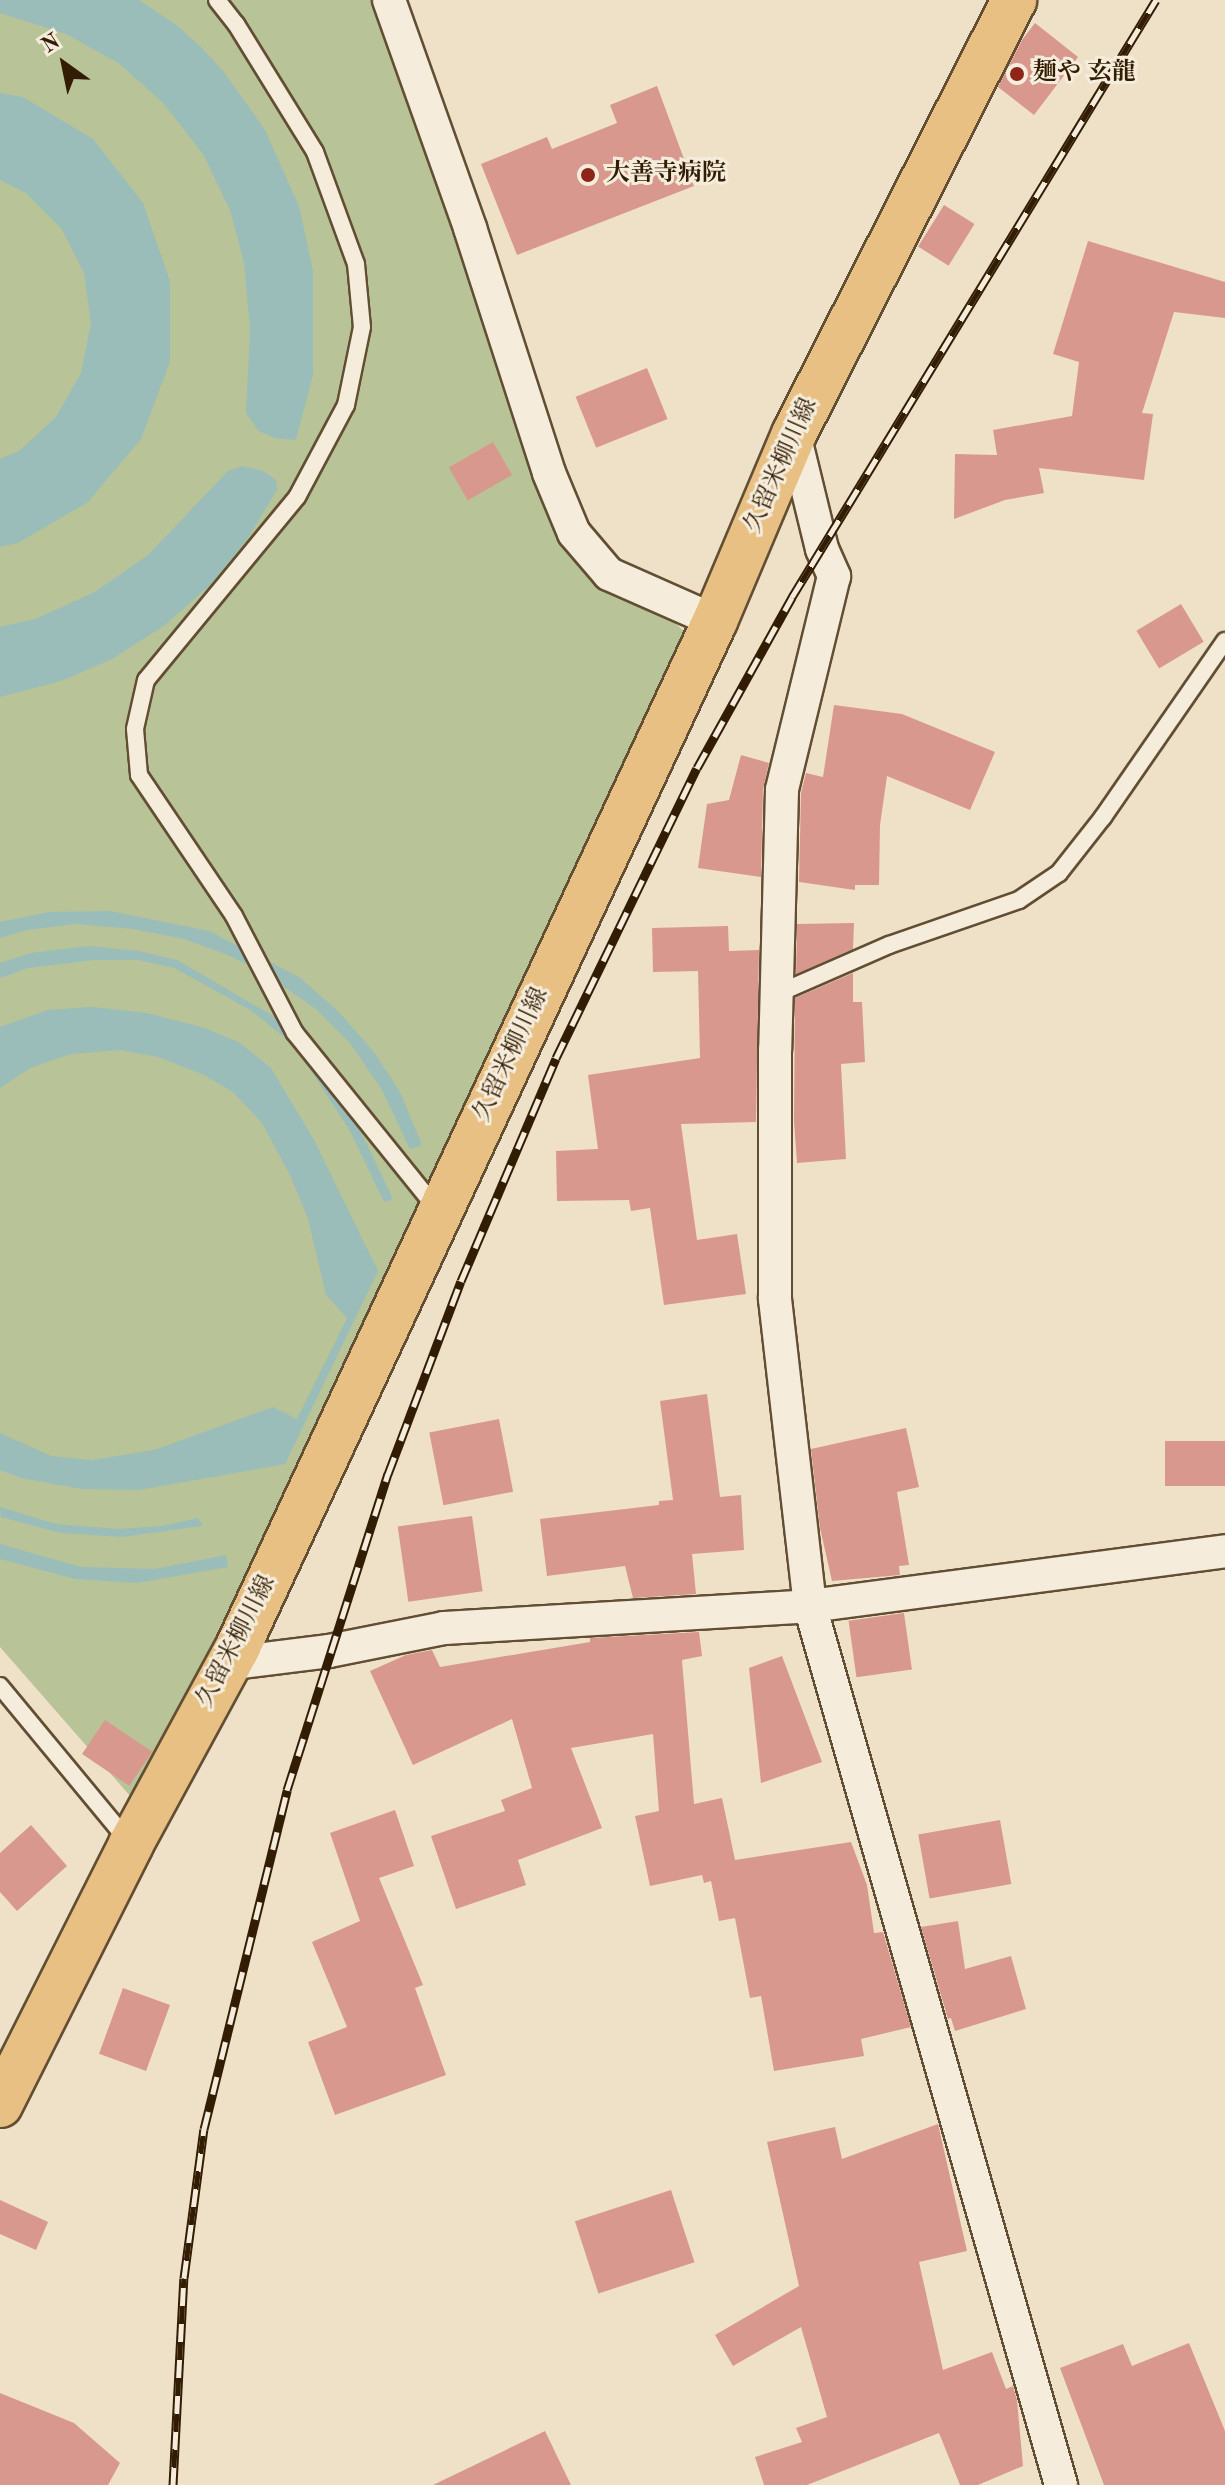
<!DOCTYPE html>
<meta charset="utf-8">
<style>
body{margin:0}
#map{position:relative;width:1225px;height:2485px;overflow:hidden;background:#efe1c7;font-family:"Old Standard TT","Noto Serif JP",serif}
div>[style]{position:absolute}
.green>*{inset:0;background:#b8c397}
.water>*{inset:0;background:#9abdb9}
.building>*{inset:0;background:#d8988e;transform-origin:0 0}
.roads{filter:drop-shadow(2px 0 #624e33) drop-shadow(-2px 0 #624e33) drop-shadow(0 2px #624e33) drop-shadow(0 -2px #624e33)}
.lane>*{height:16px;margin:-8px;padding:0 8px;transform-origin:8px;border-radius:8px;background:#f5ecdb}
.street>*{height:32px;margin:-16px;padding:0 16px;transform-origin:16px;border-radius:16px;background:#f5ecdb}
.primary>*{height:44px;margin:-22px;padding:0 22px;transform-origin:22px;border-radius:22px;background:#e8c084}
.rail>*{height:9px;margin-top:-4.5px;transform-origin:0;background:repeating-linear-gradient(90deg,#f5ecdb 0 18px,#331d02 0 36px);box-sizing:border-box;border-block:2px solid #331d02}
.dots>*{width:22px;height:22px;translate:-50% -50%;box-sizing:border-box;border:4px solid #f5ecdb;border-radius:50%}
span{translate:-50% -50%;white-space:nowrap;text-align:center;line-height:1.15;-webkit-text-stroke:6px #f5ecdb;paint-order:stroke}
.poi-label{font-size:24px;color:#331d02;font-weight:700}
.left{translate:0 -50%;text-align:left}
.street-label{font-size:24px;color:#331d02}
.north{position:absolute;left:24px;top:24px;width:80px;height:80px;-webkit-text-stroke:6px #f5ecdb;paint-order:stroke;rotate:327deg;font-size:22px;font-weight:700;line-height:32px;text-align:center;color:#331d02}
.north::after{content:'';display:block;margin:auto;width:28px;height:36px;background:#331d02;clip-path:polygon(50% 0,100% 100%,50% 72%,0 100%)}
</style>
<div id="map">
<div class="green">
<i style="clip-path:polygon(0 0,378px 0,601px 582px,647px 598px,685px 632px,138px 1805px,0 1647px)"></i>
</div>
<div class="water">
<i style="clip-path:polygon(0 0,139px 0,175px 24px,201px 47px,224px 72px,265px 130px,299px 206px,313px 271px,313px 375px,296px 440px,274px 438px,259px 431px,246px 413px,250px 329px,244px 263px,230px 210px,203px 154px,163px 103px,120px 64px,66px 34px,0 13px)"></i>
<i style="clip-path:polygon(0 93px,23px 97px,93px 139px,143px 203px,170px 281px,170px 362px,141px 439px,88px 502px,18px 543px,0 547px,0 459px,19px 451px,56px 417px,81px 373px,91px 323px,84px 273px,61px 228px,26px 193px,0 180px)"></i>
<i style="clip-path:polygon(242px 466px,263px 471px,276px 480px,277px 490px,248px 538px,209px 586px,165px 625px,112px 659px,61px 681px,0 697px,0 627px,35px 619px,95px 592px,148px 555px,228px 471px)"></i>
<i style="clip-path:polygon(110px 911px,209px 931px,299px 977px,339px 1012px,374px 1052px,400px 1092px,422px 1145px,410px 1149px,382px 1090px,350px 1043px,316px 1009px,264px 973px,228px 955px,184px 939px,133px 929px,75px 924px,27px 930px,0 938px,0 922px,50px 912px)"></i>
<i style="clip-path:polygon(89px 946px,139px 951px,177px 960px,275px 1017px,326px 1072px,362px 1134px,393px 1199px,384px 1202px,350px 1131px,295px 1046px,252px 1011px,225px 996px,174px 968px,138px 960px,93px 960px,28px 968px,0 978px,0 963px,31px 953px)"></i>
<i style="clip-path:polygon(93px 1007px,147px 1013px,205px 1028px,240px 1043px,271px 1068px,313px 1138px,378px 1271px,285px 1464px,139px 1490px,82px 1489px,21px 1478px,0 1470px,0 1433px,51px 1456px,93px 1460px,154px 1450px,273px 1407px,297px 1419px,347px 1318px,326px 1295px,308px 1219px,290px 1175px,262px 1123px,233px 1092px,202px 1074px,158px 1057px,120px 1050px,71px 1054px,30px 1068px,0 1088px,0 1027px,48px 1010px)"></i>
<i style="clip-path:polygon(0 1507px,56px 1524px,117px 1529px,162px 1526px,198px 1518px,203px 1526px,122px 1537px,60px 1533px,1px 1517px)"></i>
<i style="clip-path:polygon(0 1544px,81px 1567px,155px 1569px,226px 1555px,228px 1567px,137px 1583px,75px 1579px,0 1559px)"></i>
</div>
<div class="building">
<i style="clip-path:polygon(1035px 23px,1078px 57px,1034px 115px,998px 87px,1022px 40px)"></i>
<i style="clip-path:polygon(657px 86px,694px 186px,517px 255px,481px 164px,547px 137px,552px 149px,617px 123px,610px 105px)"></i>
<i style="left:944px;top:205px;width:36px;height:49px;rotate:32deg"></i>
<i style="clip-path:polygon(1088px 241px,1225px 282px,1225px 318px,1174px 312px,1142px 413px,1153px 414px,1144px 480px,1039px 468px,1044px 493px,1005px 500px,954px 519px,955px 454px,997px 455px,993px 430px,1072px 416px,1079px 362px,1053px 354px)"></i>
<i style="left:647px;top:368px;width:55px;height:77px;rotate:68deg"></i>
<i style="left:493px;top:442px;width:38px;height:51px;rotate:60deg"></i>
<i style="left:1181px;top:604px;width:44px;height:52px;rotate:59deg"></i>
<i style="clip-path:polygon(834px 705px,902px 714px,995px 752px,970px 810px,887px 776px,880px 825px,879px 885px,855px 885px,855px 890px,799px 882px,801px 793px,806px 773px,823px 777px)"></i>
<i style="clip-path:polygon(741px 755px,769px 763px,763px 789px,761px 877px,698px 868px,707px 804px,729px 800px)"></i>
<i style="clip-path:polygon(854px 923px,853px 949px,796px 974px,797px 924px)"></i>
<i style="clip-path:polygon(728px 926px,729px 951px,759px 950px,756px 1122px,681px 1124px,697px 1240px,737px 1234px,746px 1294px,664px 1305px,650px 1208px,631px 1211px,629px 1200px,557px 1201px,556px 1151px,598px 1149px,588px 1075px,700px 1058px,698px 971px,653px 972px,652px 928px)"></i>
<i style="clip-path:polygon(853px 973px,853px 1002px,862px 1002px,865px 1062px,841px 1064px,846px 1159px,797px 1163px,794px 1121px,795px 998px)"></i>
<i style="clip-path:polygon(707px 1394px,720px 1497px,741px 1495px,744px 1550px,692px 1554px,696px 1594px,633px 1598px,625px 1566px,547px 1576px,540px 1519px,659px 1505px,659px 1501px,673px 1500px,660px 1401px)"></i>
<i style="left:499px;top:1419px;width:74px;height:71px;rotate:79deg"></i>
<i style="clip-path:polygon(906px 1428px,919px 1487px,897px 1492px,909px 1565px,899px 1566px,900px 1575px,832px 1581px,820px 1528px,811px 1449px)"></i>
<i style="left:1225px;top:1441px;width:45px;height:60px;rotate:90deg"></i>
<i style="left:472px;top:1516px;width:76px;height:75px;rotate:82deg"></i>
<i style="left:904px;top:1613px;width:57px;height:56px;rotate:82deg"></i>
<i style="clip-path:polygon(699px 1632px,702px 1656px,682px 1660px,694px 1804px,722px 1798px,735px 1860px,851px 1842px,867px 1885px,874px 1933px,883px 1932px,911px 2027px,861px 2039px,864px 2056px,774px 2071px,761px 1996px,750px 1998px,735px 1918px,719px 1921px,711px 1881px,704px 1883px,702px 1875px,650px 1886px,635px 1816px,659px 1811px,653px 1734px,571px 1748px,602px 1828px,518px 1860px,526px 1885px,456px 1909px,431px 1836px,505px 1811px,501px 1800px,532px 1788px,512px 1719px,413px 1765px,370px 1671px,406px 1655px,432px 1650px,440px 1667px,590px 1642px,590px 1638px)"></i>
<i style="clip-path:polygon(782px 1656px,822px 1762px,761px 1783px,749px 1668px)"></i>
<i style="left:105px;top:1720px;width:57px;height:41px;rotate:34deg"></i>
<i style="clip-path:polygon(395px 1810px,414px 1866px,379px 1878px,423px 1985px,415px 1988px,446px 2075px,335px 2115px,308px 2042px,347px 2027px,312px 1942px,360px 1921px,330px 1833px)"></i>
<i style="left:1000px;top:1820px;width:65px;height:83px;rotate:80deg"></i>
<i style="clip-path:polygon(31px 1825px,67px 1866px,17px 1911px,0 1892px,0 1853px)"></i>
<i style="clip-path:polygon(958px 1921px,965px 1969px,1011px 1956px,1026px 2009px,955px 2031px,951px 2018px,948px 2019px,921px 1927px)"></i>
<i style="left:123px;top:1988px;width:50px;height:70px;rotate:20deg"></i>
<i style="clip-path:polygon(938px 2124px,967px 2251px,919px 2262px,943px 2370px,992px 2352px,1006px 2389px,1013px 2386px,1017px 2400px,1023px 2466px,978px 2485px,960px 2485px,939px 2433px,807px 2485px,764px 2485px,755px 2457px,802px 2442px,796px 2428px,827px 2417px,801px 2327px,733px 2366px,715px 2335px,799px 2286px,767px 2142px,835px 2127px,842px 2159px)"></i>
<i style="left:671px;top:2190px;width:76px;height:101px;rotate:72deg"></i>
<i style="clip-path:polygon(0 2200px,48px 2222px,36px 2250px,0 2234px)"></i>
<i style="clip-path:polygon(1189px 2343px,1225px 2431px,1225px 2485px,1104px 2485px,1060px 2368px,1123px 2344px,1132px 2366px)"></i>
<i style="clip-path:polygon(0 2393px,74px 2423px,120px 2463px,108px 2485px,0 2485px)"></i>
<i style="clip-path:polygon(545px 2431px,571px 2485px,433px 2485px)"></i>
</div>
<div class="roads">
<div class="lane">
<i style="left:217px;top:0;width:31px;rotate:52deg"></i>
<i style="left:236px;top:24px;width:150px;rotate:58.3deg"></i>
<i style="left:315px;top:152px;width:119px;rotate:69.9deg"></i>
<i style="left:356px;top:264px;width:63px;rotate:84.6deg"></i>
<i style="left:362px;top:327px;width:80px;rotate:101.6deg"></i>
<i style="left:346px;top:405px;width:104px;rotate:118deg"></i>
<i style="left:297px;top:497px;width:237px;rotate:129.5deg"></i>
<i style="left:146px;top:680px;width:50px;rotate:102.7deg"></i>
<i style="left:135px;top:729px;width:46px;rotate:85deg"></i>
<i style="left:139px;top:775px;width:170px;rotate:56deg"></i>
<i style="left:234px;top:916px;width:132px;rotate:62.5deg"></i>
<i style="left:295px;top:1033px;width:228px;rotate:51.1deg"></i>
<i style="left:777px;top:994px;width:122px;rotate:-23.6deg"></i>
<i style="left:889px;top:945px;width:138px;rotate:-19.1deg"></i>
<i style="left:1019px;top:900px;width:48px;rotate:-34deg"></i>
<i style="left:1059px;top:873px;width:71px;rotate:-51.8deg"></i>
<i style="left:1103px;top:817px;width:214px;rotate:-55.3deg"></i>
<i style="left:0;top:1686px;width:202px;rotate:50.4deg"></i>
</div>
<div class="street">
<i style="left:389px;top:0;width:242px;rotate:70.4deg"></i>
<i style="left:470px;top:228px;width:257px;rotate:72.1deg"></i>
<i style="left:549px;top:473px;width:65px;rotate:67.4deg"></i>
<i style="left:574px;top:533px;width:54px;rotate:49.5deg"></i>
<i style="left:609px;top:574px;width:116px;rotate:23.9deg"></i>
<i style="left:794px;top:434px;width:118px;rotate:76.3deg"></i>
<i style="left:822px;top:549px;width:30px;rotate:66deg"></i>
<i style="left:834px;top:576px;width:220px;rotate:103.7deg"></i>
<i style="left:782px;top:790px;width:260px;rotate:91.5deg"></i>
<i style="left:775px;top:1050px;width:249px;rotate:90deg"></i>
<i style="left:775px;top:1299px;width:309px;rotate:83.5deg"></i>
<i style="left:810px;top:1606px;width:914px;rotate:74.06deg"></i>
<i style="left:236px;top:1651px;width:12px;rotate:66deg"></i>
<i style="left:241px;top:1662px;width:89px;rotate:-7.1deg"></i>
<i style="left:329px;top:1651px;width:117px;rotate:-11.3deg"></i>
<i style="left:444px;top:1628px;width:367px;rotate:-3.4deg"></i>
<i style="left:810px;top:1606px;width:419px;rotate:-7.5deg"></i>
</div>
<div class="primary">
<i style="left:0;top:2105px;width:292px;rotate:-63.3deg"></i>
<i style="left:131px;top:1844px;width:220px;rotate:-61.5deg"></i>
<i style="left:236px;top:1651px;width:1136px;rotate:-65.06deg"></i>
<i style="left:715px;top:621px;width:203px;rotate:-67.1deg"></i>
<i style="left:794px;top:434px;width:487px;rotate:-63.1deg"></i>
</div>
</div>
<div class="rail">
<i style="left:173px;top:2485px;width:207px;rotate:-87deg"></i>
<i style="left:184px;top:2278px;width:150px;rotate:-82.4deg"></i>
<i style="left:204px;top:2129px;width:349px;rotate:-76.2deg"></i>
<i style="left:287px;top:1790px;width:332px;rotate:-72.3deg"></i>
<i style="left:388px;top:1474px;width:206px;rotate:-69.3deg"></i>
<i style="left:461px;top:1281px;width:242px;rotate:-66.9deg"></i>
<i style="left:556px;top:1058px;width:322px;rotate:-64.1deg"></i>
<i style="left:697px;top:768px;width:196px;rotate:-60.9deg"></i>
<i style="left:792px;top:597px;width:699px;rotate:-58.63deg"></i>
</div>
<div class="dots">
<i style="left:1017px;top:74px;background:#8f2418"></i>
<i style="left:588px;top:175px;background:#8f2418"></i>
</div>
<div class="poi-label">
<span class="left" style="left:1033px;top:74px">麺や 玄龍</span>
<span class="left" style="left:606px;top:175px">大善寺病院</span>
</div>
<div class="street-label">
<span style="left:782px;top:466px;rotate:-66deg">久留米柳川線</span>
<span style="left:512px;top:1055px;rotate:-65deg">久留米柳川線</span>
<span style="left:237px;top:1642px;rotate:-63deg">久留米柳川線</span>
</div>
<div class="north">N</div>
</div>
